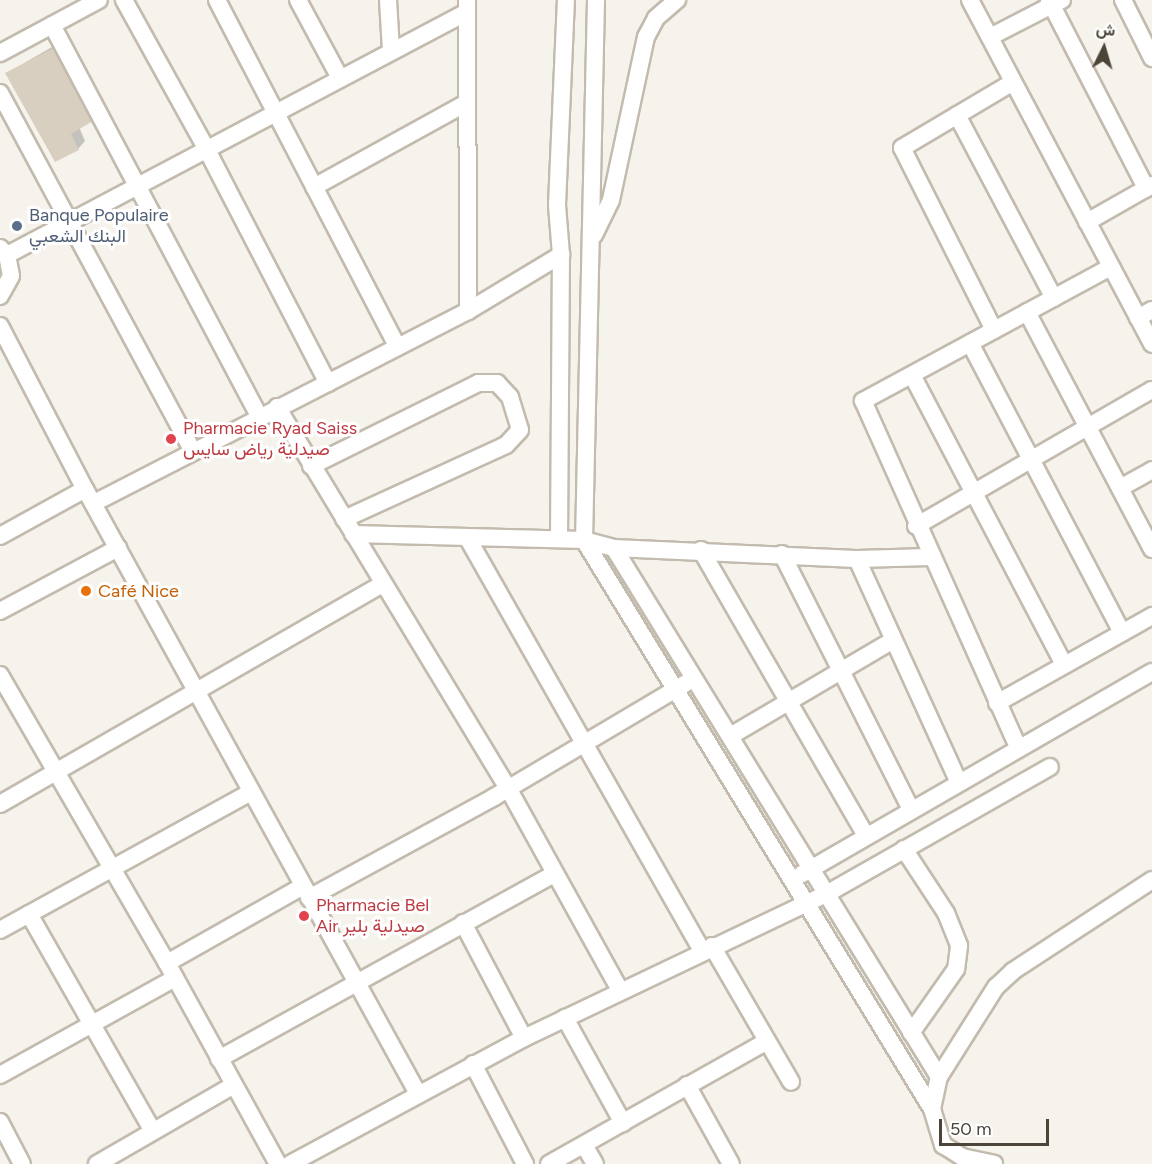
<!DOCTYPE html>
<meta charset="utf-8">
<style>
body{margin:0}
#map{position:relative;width:1152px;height:1164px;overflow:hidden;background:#f6f3ec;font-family:Figtree,Vazirmatn,sans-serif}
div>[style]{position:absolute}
.shadow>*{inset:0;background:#0003}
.building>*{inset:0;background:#d8cfc1}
.roads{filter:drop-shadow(2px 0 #c2bbae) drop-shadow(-2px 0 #c2bbae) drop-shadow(0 2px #c2bbae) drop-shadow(0 -2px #c2bbae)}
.minor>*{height:16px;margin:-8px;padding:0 8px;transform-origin:8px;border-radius:8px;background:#fff}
.dots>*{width:16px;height:16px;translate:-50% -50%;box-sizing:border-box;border:3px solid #fff;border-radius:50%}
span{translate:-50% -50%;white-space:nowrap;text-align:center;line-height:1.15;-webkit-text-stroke:6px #fff;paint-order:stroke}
.service-label{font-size:18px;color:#4e5e75}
.left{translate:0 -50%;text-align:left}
.health-label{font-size:18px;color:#be3a42}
.food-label{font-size:18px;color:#c56008}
.north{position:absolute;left:1074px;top:18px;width:60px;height:60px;-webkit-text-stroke:4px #fff;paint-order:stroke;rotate:5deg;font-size:16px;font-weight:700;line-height:24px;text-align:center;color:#4b4439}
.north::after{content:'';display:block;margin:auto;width:21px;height:27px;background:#4b4439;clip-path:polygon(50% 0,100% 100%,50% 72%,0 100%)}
.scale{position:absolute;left:939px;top:1119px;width:110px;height:27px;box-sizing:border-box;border:3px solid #4b4439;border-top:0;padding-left:8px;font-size:18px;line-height:21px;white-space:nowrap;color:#4b4439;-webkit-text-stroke:4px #fff;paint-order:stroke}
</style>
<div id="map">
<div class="shadow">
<i style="clip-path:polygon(64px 40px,100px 112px,79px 127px,85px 141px,78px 149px,7px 73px)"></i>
</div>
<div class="building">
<i style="clip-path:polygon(56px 47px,93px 121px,71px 134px,79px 150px,55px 162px,5px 73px)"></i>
</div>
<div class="roads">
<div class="minor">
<i style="left:124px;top:0;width:169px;rotate:61deg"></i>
<i style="left:206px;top:148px;width:265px;rotate:62.6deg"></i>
<i style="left:217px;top:0;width:391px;rotate:62.5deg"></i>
<i style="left:298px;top:0;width:89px;rotate:61.7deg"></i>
<i style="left:388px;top:0;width:51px;rotate:86.6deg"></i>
<i style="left:467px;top:0;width:311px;rotate:89.8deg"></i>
<i style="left:596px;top:0;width:540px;rotate:91.27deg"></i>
<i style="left:584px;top:540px;width:667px;rotate:58.55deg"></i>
<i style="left:932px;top:1109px;width:38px;rotate:73deg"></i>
<i style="left:943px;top:1145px;width:22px;rotate:32deg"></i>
<i style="left:962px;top:1157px;width:33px;rotate:12deg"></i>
<i style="left:970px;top:0;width:389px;rotate:62.1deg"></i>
<i style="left:1049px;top:0;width:212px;rotate:62.7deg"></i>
<i style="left:1123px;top:0;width:65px;rotate:63.4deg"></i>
<i style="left:52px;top:25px;width:442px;rotate:62.1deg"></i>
<i style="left:990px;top:37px;width:81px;rotate:-27.2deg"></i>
<i style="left:0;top:53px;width:112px;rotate:-28.2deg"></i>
<i style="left:0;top:93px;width:407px;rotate:61.7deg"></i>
<i style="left:957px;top:115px;width:207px;rotate:62.1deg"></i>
<i style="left:314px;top:187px;width:174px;rotate:-28.9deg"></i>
<i style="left:1087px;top:222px;width:75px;rotate:-29.6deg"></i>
<i style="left:594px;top:235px;width:39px;rotate:-64deg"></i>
<i style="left:611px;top:200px;width:167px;rotate:-77.9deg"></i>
<i style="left:646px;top:37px;width:21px;rotate:-62deg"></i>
<i style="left:656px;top:18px;width:28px;rotate:-41deg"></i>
<i style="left:0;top:248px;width:10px;rotate:45deg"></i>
<i style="left:7px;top:255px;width:21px;rotate:79deg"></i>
<i style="left:11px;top:276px;width:23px;rotate:119deg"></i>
<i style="left:7px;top:255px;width:520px;rotate:-27.85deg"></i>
<i style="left:1027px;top:312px;width:268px;rotate:62.2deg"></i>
<i style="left:1138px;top:318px;width:16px;rotate:-30deg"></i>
<i style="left:0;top:326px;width:184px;rotate:62.5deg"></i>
<i style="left:85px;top:489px;width:688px;rotate:61.16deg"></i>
<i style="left:994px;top:330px;width:204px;rotate:-116.8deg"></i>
<i style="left:902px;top:148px;width:129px;rotate:-30.7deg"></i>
<i style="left:970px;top:343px;width:327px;rotate:62.3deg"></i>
<i style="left:912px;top:375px;width:327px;rotate:62.3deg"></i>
<i style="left:277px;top:407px;width:446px;rotate:58.8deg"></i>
<i style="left:508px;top:788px;width:231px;rotate:61deg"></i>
<i style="left:311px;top:466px;width:186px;rotate:-26.4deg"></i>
<i style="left:478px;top:383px;width:19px"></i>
<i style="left:497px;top:383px;width:19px;rotate:47deg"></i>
<i style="left:510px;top:397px;width:34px;rotate:73deg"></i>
<i style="left:520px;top:430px;width:21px;rotate:133deg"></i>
<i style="left:506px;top:445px;width:178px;rotate:155.4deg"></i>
<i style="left:1120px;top:488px;width:37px;rotate:-29deg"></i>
<i style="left:94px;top:503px;width:420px;rotate:-27.2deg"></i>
<i style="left:468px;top:311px;width:109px;rotate:-31.1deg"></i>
<i style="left:916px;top:526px;width:272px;rotate:-30deg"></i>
<i style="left:353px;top:534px;width:231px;rotate:1.5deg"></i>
<i style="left:584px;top:540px;width:31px;rotate:15deg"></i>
<i style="left:614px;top:548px;width:243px;rotate:2.6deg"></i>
<i style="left:857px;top:559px;width:73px;rotate:-1.6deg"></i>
<i style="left:0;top:536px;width:97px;rotate:-28.9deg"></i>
<i style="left:467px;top:537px;width:475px;rotate:60.4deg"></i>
<i style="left:559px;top:539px;width:284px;rotate:-89.6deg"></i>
<i style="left:561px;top:255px;width:50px;rotate:-94.6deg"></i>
<i style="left:557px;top:205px;width:205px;rotate:-87.5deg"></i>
<i style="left:614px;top:548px;width:621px;rotate:58.43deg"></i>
<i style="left:701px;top:550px;width:330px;rotate:60deg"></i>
<i style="left:782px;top:554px;width:286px;rotate:63.2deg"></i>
<i style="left:857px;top:559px;width:244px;rotate:65.5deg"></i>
<i style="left:0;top:611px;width:134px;rotate:-28.1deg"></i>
<i style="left:0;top:675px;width:333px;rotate:59.9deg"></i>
<i style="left:167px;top:963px;width:230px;rotate:61.1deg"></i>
<i style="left:997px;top:703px;width:178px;rotate:-29.3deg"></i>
<i style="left:732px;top:735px;width:187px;rotate:-30.5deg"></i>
<i style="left:1018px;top:747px;width:379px;rotate:-114.1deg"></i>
<i style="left:863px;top:401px;width:282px;rotate:-28.4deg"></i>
<i style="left:0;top:804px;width:441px;rotate:-29.9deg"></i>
<i style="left:904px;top:849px;width:77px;rotate:56.7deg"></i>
<i style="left:946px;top:913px;width:35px;rotate:68deg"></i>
<i style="left:959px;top:946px;width:23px;rotate:97deg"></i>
<i style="left:956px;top:969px;width:78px;rotate:125.1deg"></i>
<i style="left:802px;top:874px;width:404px;rotate:-30deg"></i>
<i style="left:309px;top:898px;width:211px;rotate:-28.6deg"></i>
<i style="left:494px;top:797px;width:223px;rotate:-30.7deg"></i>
<i style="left:29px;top:914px;width:250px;rotate:60.3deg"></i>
<i style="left:463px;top:923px;width:130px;rotate:62.1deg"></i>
<i style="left:0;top:930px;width:286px;rotate:-28.8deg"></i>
<i style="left:712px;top:946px;width:157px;rotate:59.8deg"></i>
<i style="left:167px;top:963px;width:156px;rotate:-29.5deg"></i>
<i style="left:565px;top:1018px;width:120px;rotate:61.1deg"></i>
<i style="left:219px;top:1059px;width:383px;rotate:-28.9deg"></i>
<i style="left:473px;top:1064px;width:113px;rotate:62.5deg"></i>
<i style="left:0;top:1075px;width:200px;rotate:-29deg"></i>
<i style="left:687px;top:1085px;width:90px;rotate:60.9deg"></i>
<i style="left:932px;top:1109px;width:33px;rotate:-78deg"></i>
<i style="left:939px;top:1077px;width:107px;rotate:-57.7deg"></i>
<i style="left:996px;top:987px;width:23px;rotate:-43deg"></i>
<i style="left:1013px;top:971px;width:166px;rotate:-33.2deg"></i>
<i style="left:0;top:1122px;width:47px;rotate:62.4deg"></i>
<i style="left:584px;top:1145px;width:22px;rotate:60deg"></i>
<i style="left:97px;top:1164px;width:158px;rotate:-30deg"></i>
<i style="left:290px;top:1164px;width:266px;rotate:-28.3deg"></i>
<i style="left:524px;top:1038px;width:337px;rotate:-25.5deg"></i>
<i style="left:828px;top:893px;width:255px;rotate:-29.6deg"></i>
<i style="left:549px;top:1164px;width:250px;rotate:-29.4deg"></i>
</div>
</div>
<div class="dots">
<i style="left:17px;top:226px;background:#5c6f8a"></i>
<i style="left:171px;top:439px;background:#e0444e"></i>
<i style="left:86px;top:591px;background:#e8710a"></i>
<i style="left:304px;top:916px;background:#e0444e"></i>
</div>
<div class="service-label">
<span class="left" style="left:29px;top:226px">Banque Populaire<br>البنك الشعبي</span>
</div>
<div class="health-label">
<span class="left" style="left:183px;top:439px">Pharmacie Ryad Saiss<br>صيدلية رياض سايس</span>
<span class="left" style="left:316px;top:916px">Pharmacie Bel<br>Air صيدلية بلير</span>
</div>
<div class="food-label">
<span class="left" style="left:98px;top:591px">Café Nice</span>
</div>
<div class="north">ش</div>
<div class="scale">50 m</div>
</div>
